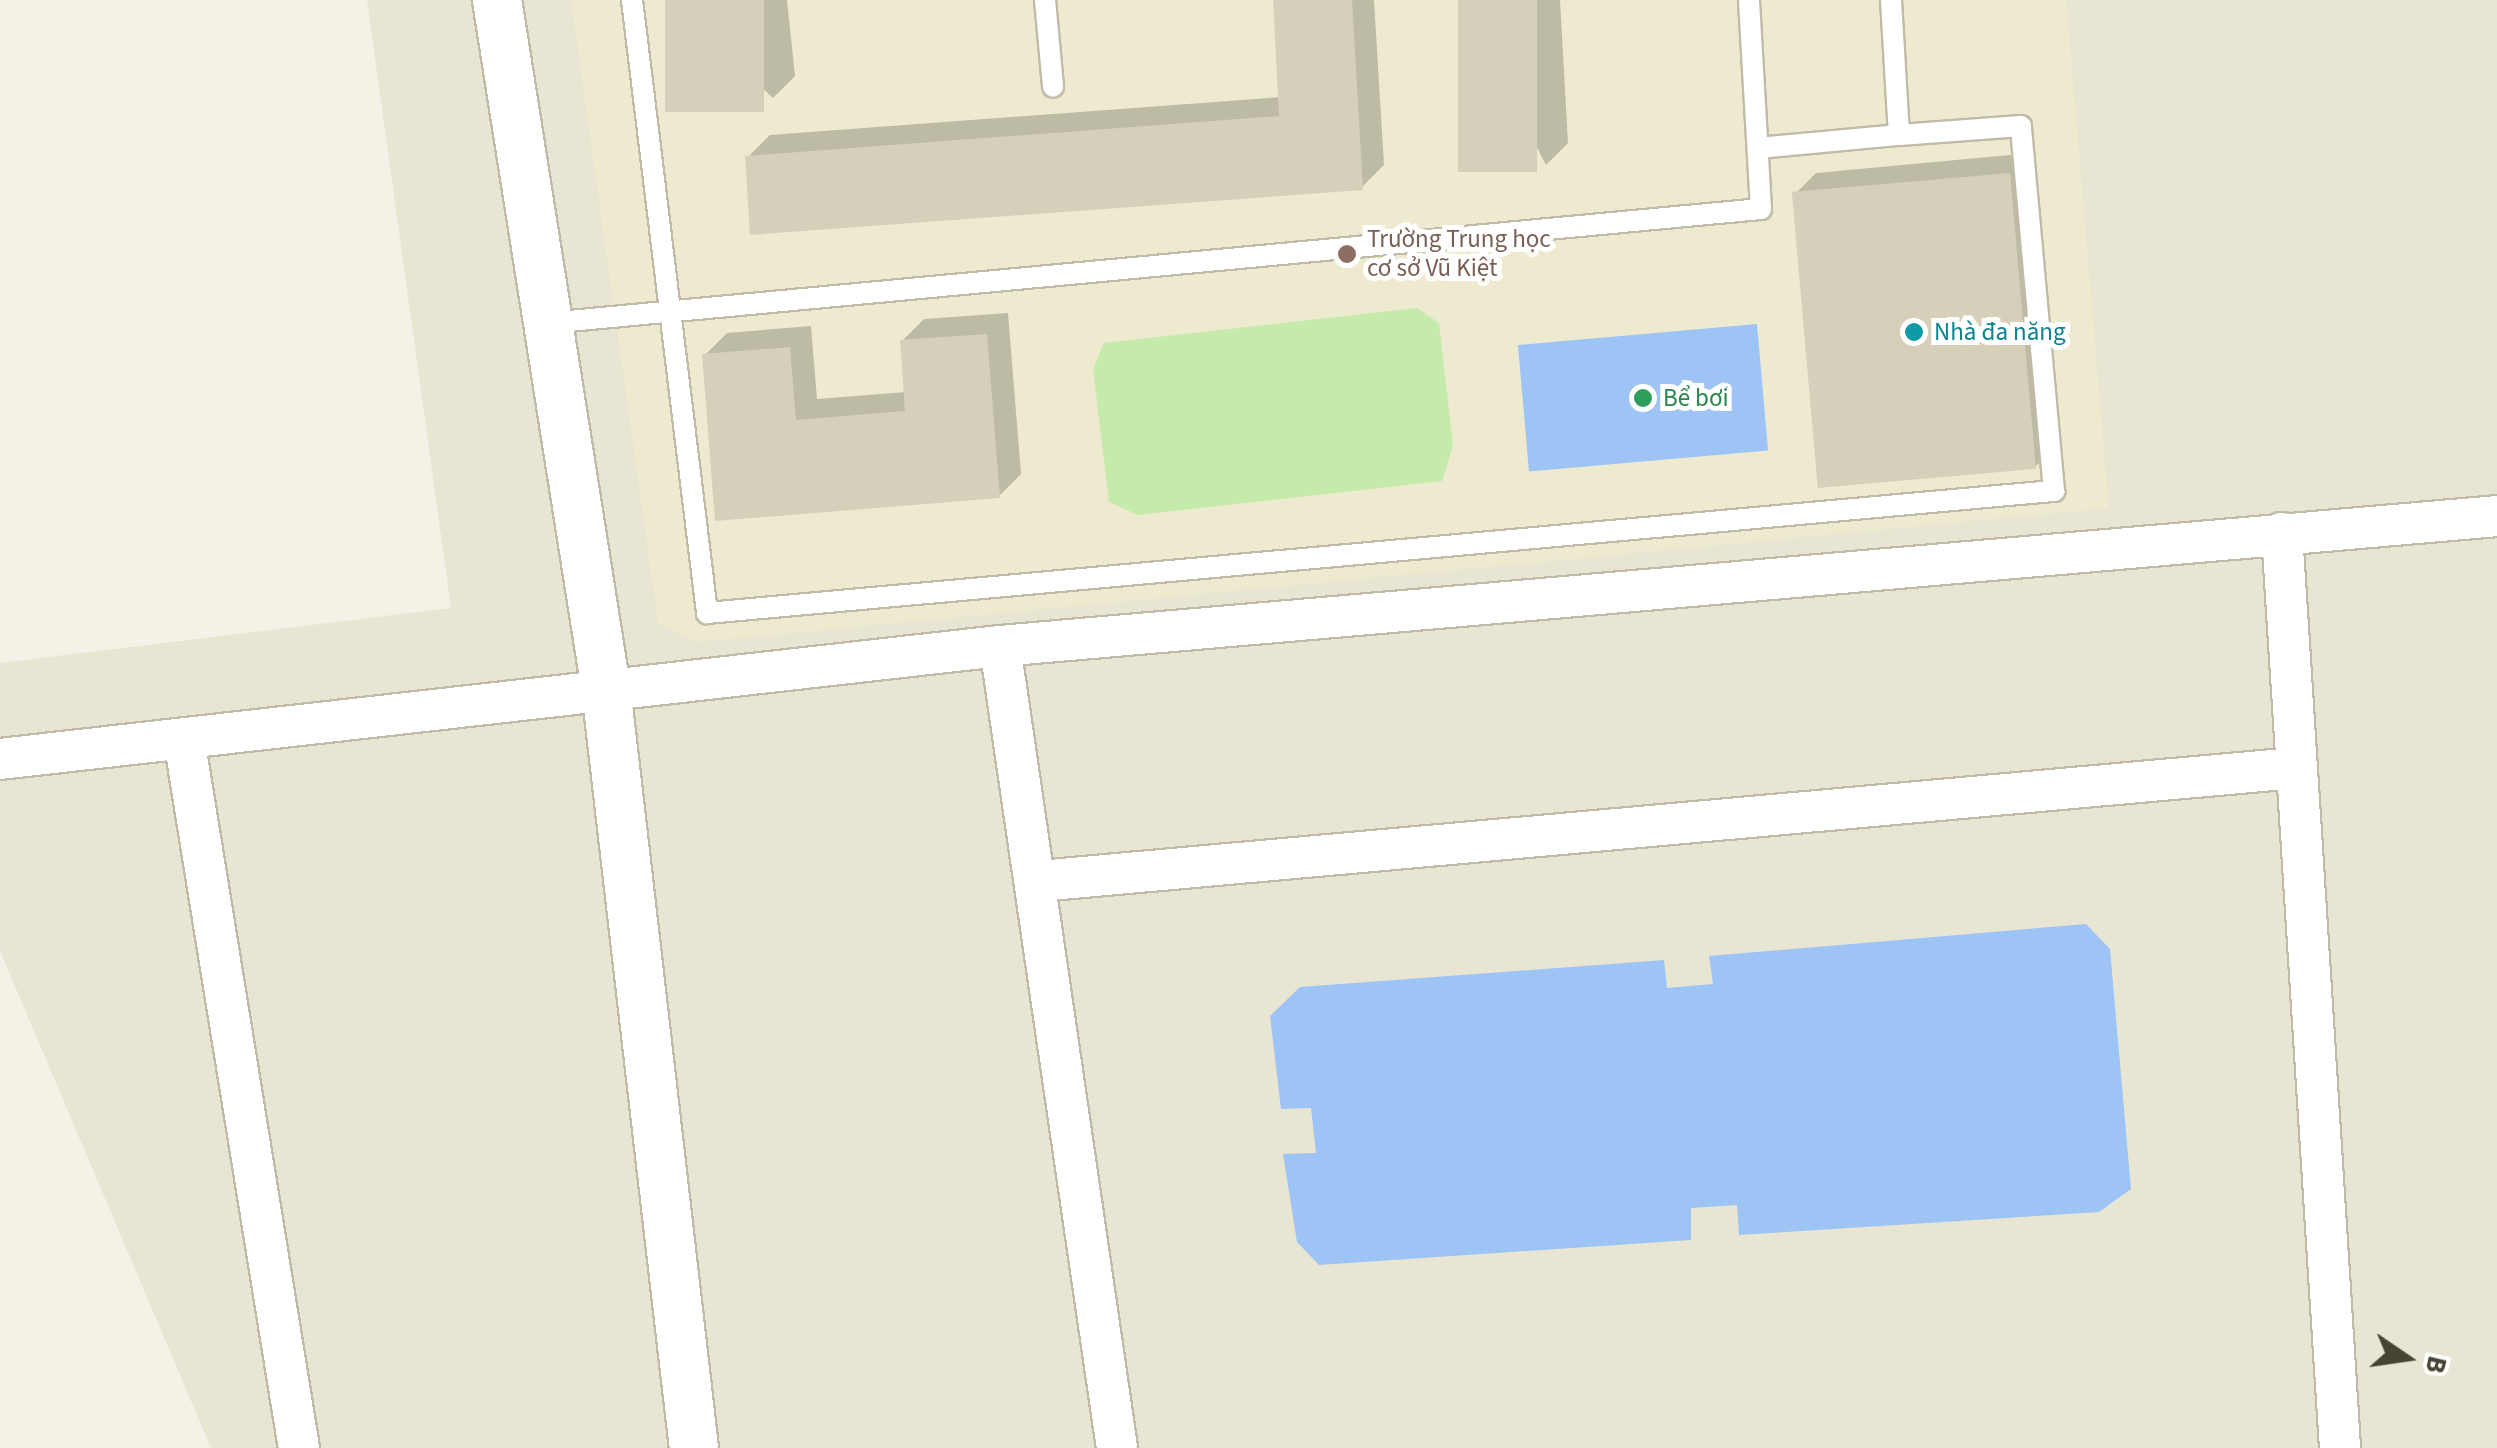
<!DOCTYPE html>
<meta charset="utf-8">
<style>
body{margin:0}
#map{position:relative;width:2497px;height:1448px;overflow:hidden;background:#f4f2e6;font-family:"Source Sans 3",sans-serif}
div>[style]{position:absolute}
.residential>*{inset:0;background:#e8e5d3}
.education>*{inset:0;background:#eeeacf}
.green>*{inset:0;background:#c5ebac}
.water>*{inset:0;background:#9ec4f5;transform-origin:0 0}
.shadow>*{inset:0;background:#0003}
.building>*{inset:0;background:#d6d0ba;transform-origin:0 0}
.roads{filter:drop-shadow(2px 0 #c0bba8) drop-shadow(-2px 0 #c0bba8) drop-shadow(0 2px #c0bba8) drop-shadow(0 -2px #c0bba8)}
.service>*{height:20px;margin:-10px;padding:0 10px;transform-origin:10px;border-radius:10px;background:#fff}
.minor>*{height:40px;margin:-20px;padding:0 20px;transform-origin:20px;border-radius:20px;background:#fff}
.tertiary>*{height:48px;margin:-24px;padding:0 24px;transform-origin:24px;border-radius:24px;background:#fff}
.dots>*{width:28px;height:28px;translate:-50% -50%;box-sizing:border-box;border:5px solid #fff;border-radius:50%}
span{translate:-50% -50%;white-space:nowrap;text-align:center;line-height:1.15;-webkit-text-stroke:10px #fff;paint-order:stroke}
.education-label{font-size:25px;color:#785e54}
.left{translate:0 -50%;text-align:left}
.culture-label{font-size:25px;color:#0d838f}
.leisure-label{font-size:25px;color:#27864d}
.north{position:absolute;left:2357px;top:1308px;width:100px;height:100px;-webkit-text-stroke:8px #fff;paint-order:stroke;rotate:103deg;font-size:28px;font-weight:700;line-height:40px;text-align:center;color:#474335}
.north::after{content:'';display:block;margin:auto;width:35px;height:45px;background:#474335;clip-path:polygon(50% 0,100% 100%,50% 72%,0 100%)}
</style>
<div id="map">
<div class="residential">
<i style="clip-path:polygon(367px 0,2497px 0,2497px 1448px,211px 1448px,0 951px,0 663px,451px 608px)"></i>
</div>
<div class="education">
<i style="clip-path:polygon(571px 0,2066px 0,2109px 508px,695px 642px,658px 623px)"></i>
</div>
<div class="green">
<i style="clip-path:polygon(1417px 308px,1439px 323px,1453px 446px,1442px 481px,1138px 515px,1109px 502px,1093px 369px,1104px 343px)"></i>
</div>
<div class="water">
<i style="left:1757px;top:324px;width:127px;height:240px;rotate:85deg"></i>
<i style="clip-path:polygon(2086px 924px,2110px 949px,2131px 1189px,2099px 1212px,1739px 1235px,1737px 1205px,1691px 1208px,1691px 1240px,1319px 1265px,1297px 1242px,1283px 1154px,1316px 1153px,1311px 1108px,1281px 1109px,1270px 1016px,1300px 987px,1664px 960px,1667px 988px,1713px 984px,1709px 956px)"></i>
</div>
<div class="shadow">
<i style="clip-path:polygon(668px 0,787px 0,795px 76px,773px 98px)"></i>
<i style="clip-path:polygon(1275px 0,1374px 0,1384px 165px,1362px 187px,748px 157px,770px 135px,1281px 97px)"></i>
<i style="clip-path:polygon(1461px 0,1560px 0,1568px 143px,1546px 165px)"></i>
<i style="clip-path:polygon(2031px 153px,2058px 444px,2036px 466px,1794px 195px,1816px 173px)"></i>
<i style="clip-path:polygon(1008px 313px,1021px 474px,999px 496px,717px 519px,705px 355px,727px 333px,811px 326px,817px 399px,906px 392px,902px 341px,924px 319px)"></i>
</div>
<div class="building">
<i style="left:665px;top:0;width:99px;height:112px"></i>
<i style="clip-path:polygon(1273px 0,1352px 0,1363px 190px,750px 235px,745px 156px,1279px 116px)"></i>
<i style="left:1458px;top:0;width:79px;height:172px"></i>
<i style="left:2010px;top:173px;width:297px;height:219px;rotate:85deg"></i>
<i style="clip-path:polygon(987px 334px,1000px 498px,715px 521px,702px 354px,790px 347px,796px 420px,905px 411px,900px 340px)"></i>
</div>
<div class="roads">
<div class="service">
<i style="left:632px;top:0;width:618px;rotate:83.02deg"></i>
<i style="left:707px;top:613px;width:1353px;rotate:-5.18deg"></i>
<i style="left:2054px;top:491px;width:366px;rotate:-95.2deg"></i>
<i style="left:2021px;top:126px;width:122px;rotate:175.8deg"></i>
<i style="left:1045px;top:0;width:87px;rotate:84.7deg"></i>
<i style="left:1758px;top:148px;width:142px;rotate:-5.3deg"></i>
<i style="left:1899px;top:135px;width:135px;rotate:-93.4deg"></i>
<i style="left:548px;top:323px;width:1218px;rotate:-5.37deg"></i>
<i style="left:1761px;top:209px;width:209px;rotate:-93.3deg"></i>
</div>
<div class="minor">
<i style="left:2282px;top:533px;width:917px;rotate:86.37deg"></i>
<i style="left:1000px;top:646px;width:810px;rotate:81.7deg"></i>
<i style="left:184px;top:739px;width:718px;rotate:80.79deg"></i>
<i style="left:0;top:759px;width:1006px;rotate:-6.45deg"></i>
<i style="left:1000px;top:646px;width:1503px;rotate:-4.96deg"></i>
<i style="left:1039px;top:881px;width:1261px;rotate:-5.14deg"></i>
</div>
<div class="tertiary">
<i style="left:497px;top:0;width:698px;rotate:81.01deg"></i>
<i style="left:606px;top:689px;width:764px;rotate:83.39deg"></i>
</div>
</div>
<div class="dots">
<i style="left:1347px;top:254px;background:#8d6e63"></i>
<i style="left:1914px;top:332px;background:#0f9aa8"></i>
<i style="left:1643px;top:398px;background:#2e9e5b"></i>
</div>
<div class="education-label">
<span class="left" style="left:1367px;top:254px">Trường Trung học<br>cơ sở Vũ Kiệt</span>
</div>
<div class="culture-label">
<span class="left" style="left:1934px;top:332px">Nhà đa năng</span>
</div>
<div class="leisure-label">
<span class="left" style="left:1663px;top:398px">Bể bơi</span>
</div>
<div class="north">B</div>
</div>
